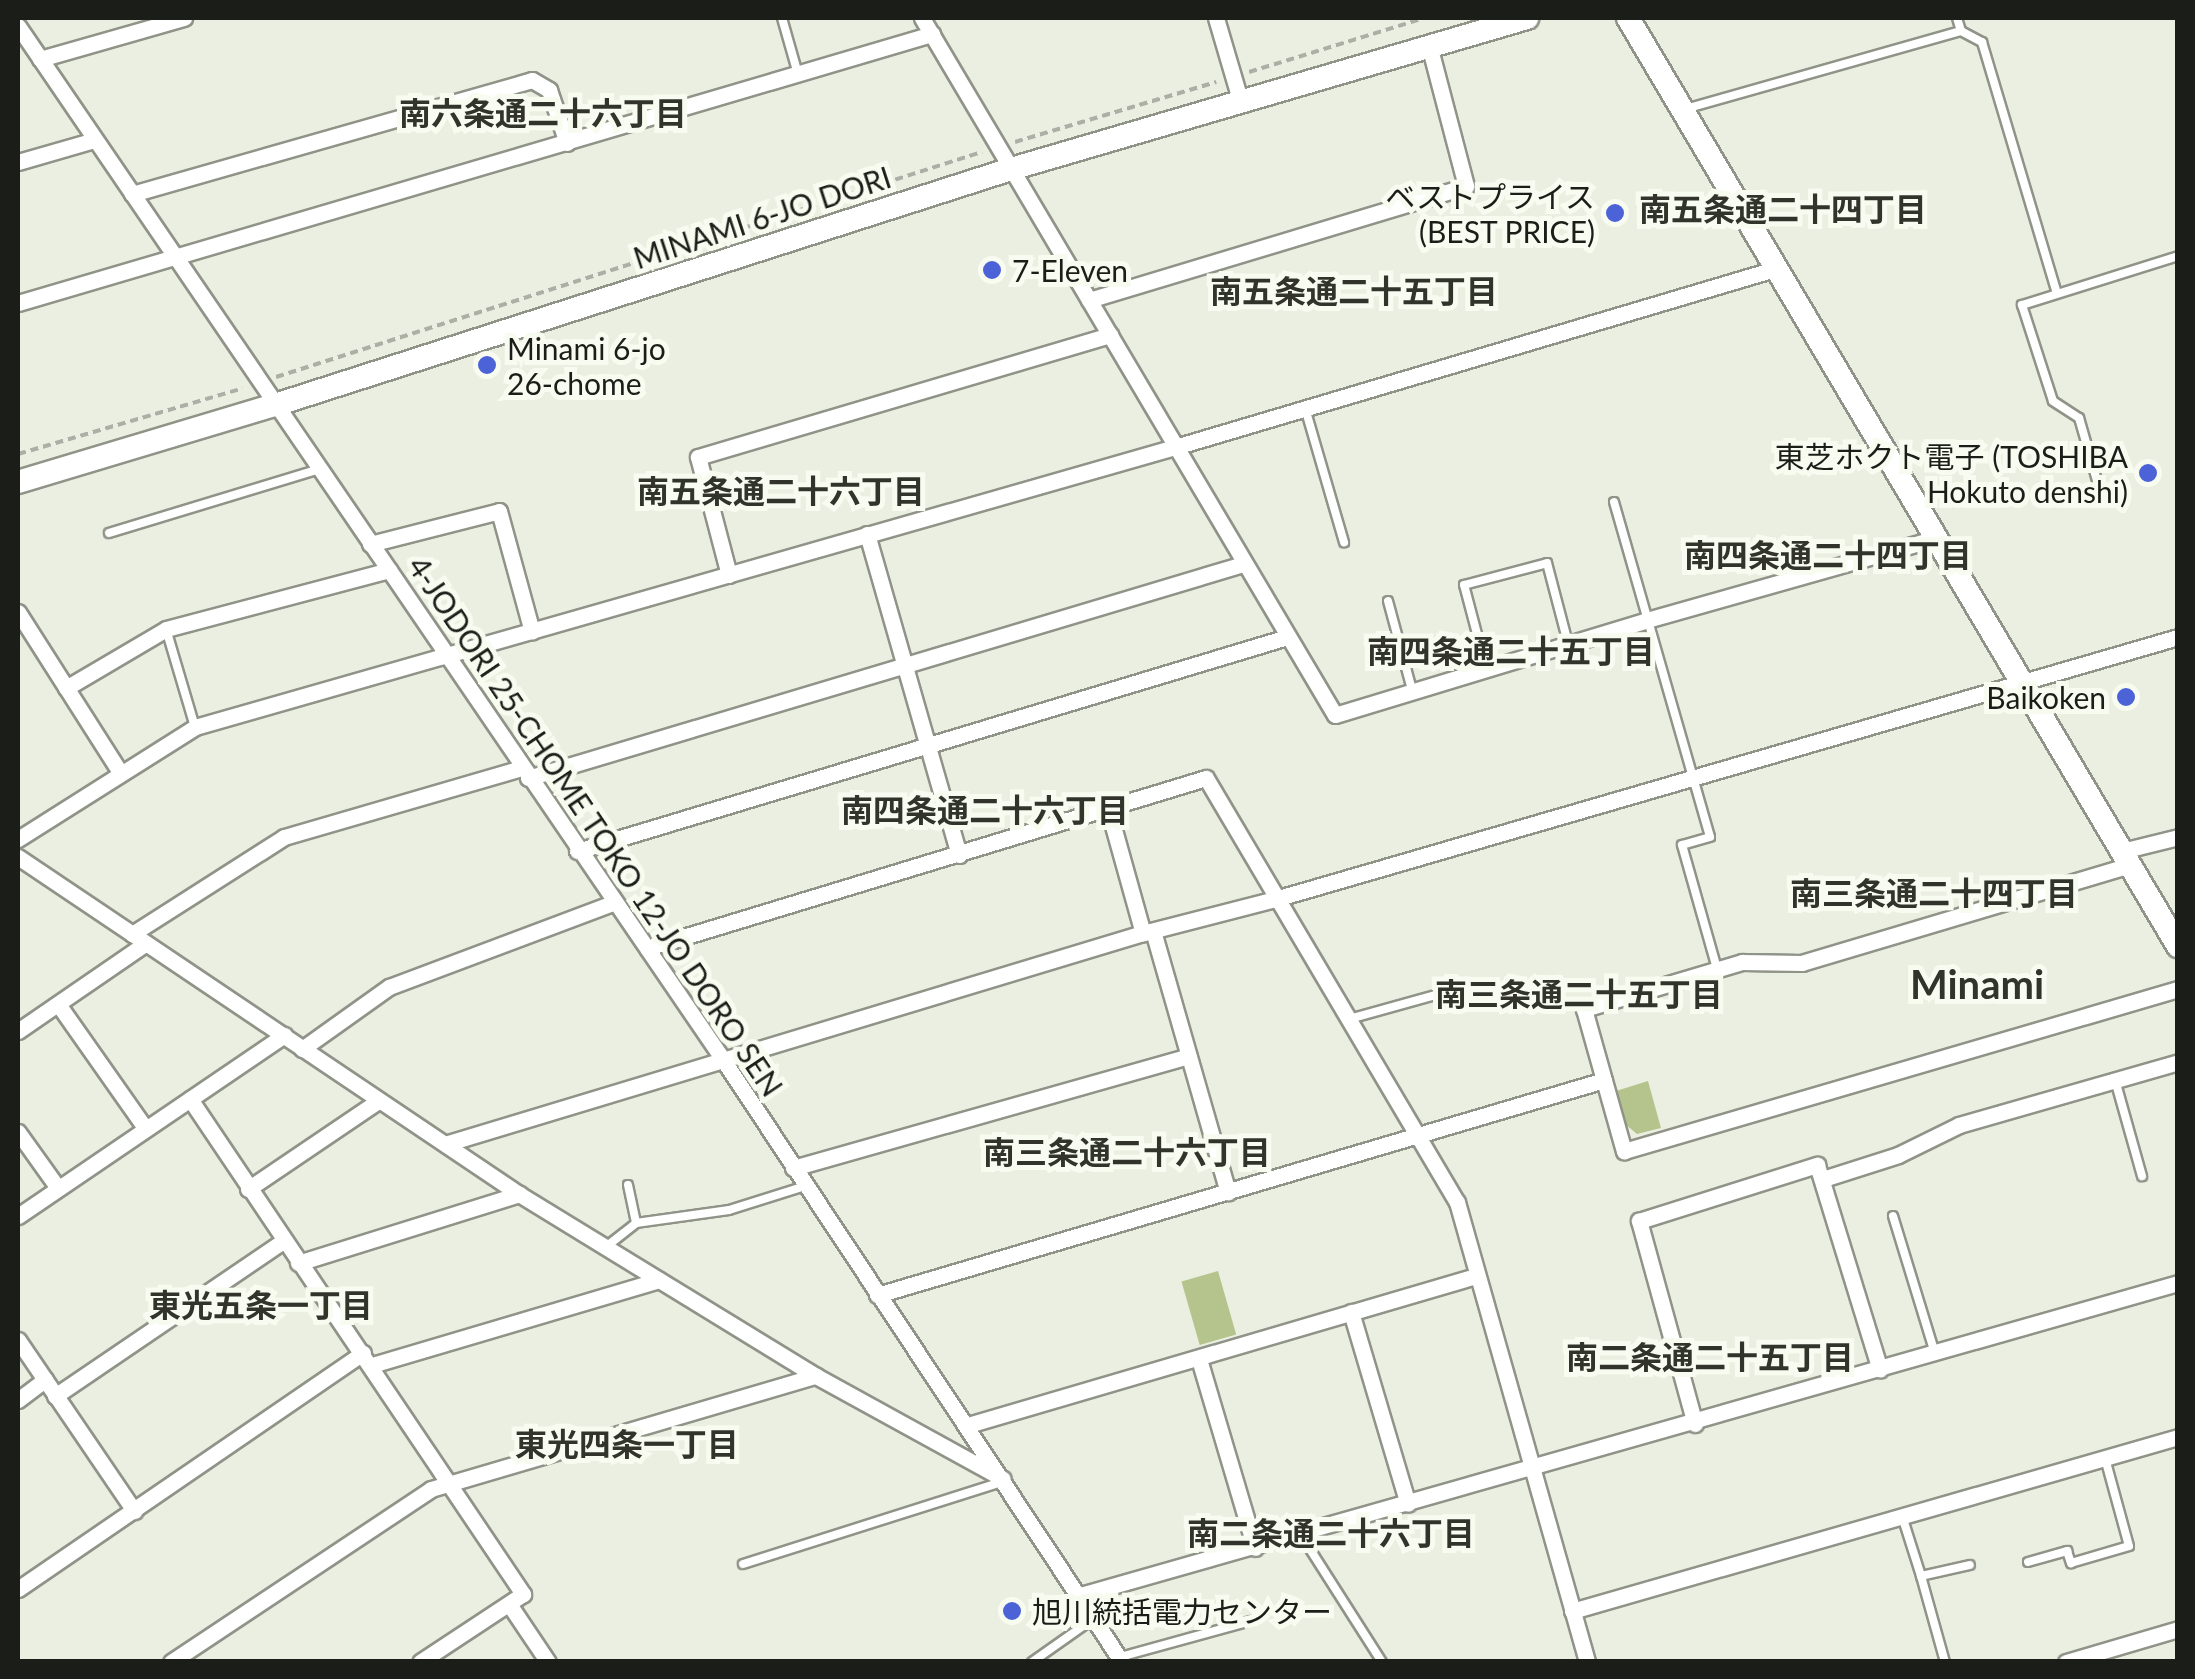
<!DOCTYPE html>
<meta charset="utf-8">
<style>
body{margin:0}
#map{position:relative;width:2195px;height:1679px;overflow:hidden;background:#ebefe2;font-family:Lato,"Noto Sans JP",sans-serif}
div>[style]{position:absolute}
.green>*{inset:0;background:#b4c48c;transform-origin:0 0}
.path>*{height:4px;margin-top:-2px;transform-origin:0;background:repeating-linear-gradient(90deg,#acafa5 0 8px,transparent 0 13px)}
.roads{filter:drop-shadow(2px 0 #909388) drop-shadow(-2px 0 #909388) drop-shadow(0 2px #909388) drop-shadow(0 -2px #909388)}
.lane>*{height:8px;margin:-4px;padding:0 4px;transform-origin:4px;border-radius:4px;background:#fff}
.street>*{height:15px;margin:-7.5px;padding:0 7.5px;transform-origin:7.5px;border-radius:7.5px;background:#fff}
.secondary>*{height:22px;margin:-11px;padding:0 11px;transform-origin:11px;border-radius:11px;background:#fff}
.dots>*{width:28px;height:28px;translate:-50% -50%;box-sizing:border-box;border:5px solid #f8fcf0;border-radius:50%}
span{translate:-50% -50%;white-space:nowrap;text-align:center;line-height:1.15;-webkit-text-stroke:10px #f8fcf0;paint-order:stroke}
.poi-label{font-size:30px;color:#1b1d18}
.right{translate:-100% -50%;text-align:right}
.left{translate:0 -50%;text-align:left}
.street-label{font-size:30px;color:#1b1d18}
.neighbourhood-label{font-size:32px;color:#32342b;font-weight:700}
.district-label{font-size:40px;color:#32342b;font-weight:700}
.frame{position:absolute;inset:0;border:20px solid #1b1d18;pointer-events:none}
</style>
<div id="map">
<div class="green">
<i style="clip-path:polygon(1648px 1081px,1661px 1128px,1637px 1134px,1625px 1124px,1616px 1091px)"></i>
<i style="left:1218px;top:1271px;width:66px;height:38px;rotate:74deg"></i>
</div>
<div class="path">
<i style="left:1249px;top:72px;width:183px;rotate:-17.1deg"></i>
<i style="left:1015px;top:142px;width:210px;rotate:-16.6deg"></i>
<i style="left:276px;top:377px;width:741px;rotate:-17.68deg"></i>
<i style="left:18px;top:454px;width:234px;rotate:-16.3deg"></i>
</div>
<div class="roads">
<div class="lane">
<i style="left:782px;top:18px;width:58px;rotate:74.1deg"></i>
<i style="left:1961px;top:31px;width:24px;rotate:28deg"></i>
<i style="left:1982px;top:42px;width:262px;rotate:73.4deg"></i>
<i style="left:1685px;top:109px;width:287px;rotate:-15.8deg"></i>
<i style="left:1961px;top:31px;width:14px;rotate:-107deg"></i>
<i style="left:1305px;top:408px;width:140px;rotate:73.8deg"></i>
<i style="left:2102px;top:498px;width:83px;rotate:-106deg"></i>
<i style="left:2079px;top:418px;width:31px;rotate:-147deg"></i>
<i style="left:2053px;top:401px;width:101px;rotate:-107.9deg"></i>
<i style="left:2022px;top:305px;width:164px;rotate:-17.4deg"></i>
<i style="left:1614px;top:502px;width:348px;rotate:74deg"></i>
<i style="left:1710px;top:837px;width:29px;rotate:164deg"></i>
<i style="left:1682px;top:845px;width:129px;rotate:74.2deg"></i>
<i style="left:109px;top:533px;width:220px;rotate:-16.9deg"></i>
<i style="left:1388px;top:601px;width:92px;rotate:74.9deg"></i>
<i style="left:166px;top:629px;width:102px;rotate:73.5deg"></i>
<i style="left:1486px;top:668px;width:86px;rotate:-104.8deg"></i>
<i style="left:1464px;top:585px;width:86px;rotate:-14.8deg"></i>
<i style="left:1547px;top:563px;width:83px;rotate:75.3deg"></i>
<i style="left:1349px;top:1019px;width:116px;rotate:-15.5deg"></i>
<i style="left:2115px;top:1080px;width:100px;rotate:74.3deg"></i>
<i style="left:628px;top:1185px;width:39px;rotate:78deg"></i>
<i style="left:1893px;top:1216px;width:140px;rotate:73deg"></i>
<i style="left:607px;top:1246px;width:37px;rotate:-38deg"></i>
<i style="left:636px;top:1223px;width:94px;rotate:-8deg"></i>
<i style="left:729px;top:1210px;width:80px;rotate:-17.5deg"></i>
<i style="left:1902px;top:1516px;width:63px;rotate:72.4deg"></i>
<i style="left:1301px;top:1535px;width:151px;rotate:57.5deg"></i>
<i style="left:2028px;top:1562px;width:41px;rotate:-15.8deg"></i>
<i style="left:2067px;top:1551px;width:13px;rotate:72deg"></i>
<i style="left:2071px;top:1563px;width:60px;rotate:-16.3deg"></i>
<i style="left:2129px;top:1546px;width:91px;rotate:-105.3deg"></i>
<i style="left:743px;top:1564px;width:271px;rotate:-17.6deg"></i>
<i style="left:1120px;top:1657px;width:136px;rotate:-15.4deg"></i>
<i style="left:1032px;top:1662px;width:75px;rotate:-35.2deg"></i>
<i style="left:1945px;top:1662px;width:89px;rotate:-105.6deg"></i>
<i style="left:1921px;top:1576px;width:50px;rotate:-12.7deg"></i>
</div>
<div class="street">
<i style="left:922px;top:18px;width:810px;rotate:59.35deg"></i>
<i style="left:1335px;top:715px;width:326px;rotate:-16.9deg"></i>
<i style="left:1647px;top:620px;width:301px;rotate:-15.8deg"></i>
<i style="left:1216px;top:18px;width:89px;rotate:73.6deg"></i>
<i style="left:18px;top:26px;width:1249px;rotate:55.7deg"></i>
<i style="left:722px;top:1058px;width:724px;rotate:56.49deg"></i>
<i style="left:40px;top:59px;width:150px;rotate:-15.9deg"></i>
<i style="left:18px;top:162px;width:79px;rotate:-16.1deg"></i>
<i style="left:132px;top:194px;width:416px;rotate:-15.9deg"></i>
<i style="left:532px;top:80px;width:20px;rotate:30deg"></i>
<i style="left:549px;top:90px;width:56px;rotate:71.2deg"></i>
<i style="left:1089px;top:300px;width:394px;rotate:-16.8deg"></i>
<i style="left:1466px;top:186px;width:142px;rotate:-104.7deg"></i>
<i style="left:18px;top:303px;width:953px;rotate:-16.4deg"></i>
<i style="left:867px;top:534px;width:334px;rotate:74deg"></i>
<i style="left:370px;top:544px;width:133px;rotate:-14.3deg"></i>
<i style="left:499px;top:511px;width:125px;rotate:74.7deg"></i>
<i style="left:729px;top:575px;width:122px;rotate:-104.7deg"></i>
<i style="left:698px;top:457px;width:430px;rotate:-16.5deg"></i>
<i style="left:18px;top:612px;width:190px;rotate:57.5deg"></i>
<i style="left:66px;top:688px;width:116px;rotate:-30.5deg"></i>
<i style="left:166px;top:629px;width:231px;rotate:-14.8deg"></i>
<i style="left:528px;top:778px;width:746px;rotate:-16.66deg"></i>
<i style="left:1108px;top:808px;width:130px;rotate:74.4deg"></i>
<i style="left:18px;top:839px;width:209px;rotate:-32.3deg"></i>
<i style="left:195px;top:727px;width:1019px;rotate:-15.95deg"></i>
<i style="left:1175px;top:447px;width:629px;rotate:-16.53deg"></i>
<i style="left:577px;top:851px;width:742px;rotate:-16.77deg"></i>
<i style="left:2122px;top:851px;width:58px;rotate:-14deg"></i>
<i style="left:18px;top:857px;width:604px;rotate:33.93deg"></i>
<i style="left:519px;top:1194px;width:348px;rotate:31.5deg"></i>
<i style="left:816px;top:1376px;width:213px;rotate:28.8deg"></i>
<i style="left:2130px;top:865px;width:342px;rotate:163.4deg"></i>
<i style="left:1802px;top:963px;width:60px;rotate:-179deg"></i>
<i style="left:1742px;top:962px;width:165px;rotate:163.4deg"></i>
<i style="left:1584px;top:1009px;width:148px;rotate:74.3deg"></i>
<i style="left:1624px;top:1151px;width:577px;rotate:-16.3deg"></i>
<i style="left:1153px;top:931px;width:272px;rotate:74deg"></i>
<i style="left:132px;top:934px;width:180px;rotate:-32.5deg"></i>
<i style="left:284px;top:837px;width:247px;rotate:-16.2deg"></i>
<i style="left:647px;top:948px;width:584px;rotate:-16.92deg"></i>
<i style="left:1206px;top:778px;width:493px;rotate:59.4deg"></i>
<i style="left:1457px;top:1202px;width:478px;rotate:74.2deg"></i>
<i style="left:58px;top:1004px;width:151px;rotate:54.9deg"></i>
<i style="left:18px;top:1031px;width:155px;rotate:-34.5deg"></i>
<i style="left:302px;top:1049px;width:107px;rotate:-35.5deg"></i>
<i style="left:389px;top:987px;width:241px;rotate:-20.6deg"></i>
<i style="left:190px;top:1099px;width:597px;rotate:56.07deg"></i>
<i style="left:523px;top:1594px;width:123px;rotate:146.6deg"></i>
<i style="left:18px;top:1132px;width:69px;rotate:54.5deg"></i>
<i style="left:445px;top:1144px;width:729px;rotate:-16.82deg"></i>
<i style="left:1143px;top:933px;width:136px;rotate:-14.4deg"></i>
<i style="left:1275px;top:899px;width:940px;rotate:-16.18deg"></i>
<i style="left:793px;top:1168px;width:411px;rotate:-15.8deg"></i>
<i style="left:1823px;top:1179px;width:79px;rotate:-17.7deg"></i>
<i style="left:1898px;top:1155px;width:68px;rotate:-26.2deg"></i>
<i style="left:1959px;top:1125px;width:228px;rotate:-16deg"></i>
<i style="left:248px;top:1189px;width:157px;rotate:-34.1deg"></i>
<i style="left:18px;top:1216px;width:322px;rotate:-34.2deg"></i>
<i style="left:298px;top:1263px;width:232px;rotate:-17.3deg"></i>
<i style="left:877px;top:1295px;width:758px;rotate:-16.47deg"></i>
<i style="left:1351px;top:1312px;width:200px;rotate:73.5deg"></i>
<i style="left:18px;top:1340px;width:207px;rotate:55.8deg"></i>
<i style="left:1199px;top:1359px;width:197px;rotate:73.5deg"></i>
<i style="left:372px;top:1365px;width:299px;rotate:-16.5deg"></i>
<i style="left:55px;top:1396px;width:276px;rotate:-34.2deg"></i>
<i style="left:18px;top:1400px;width:34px;rotate:-37deg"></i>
<i style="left:1695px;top:1424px;width:211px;rotate:-105.4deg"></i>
<i style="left:1639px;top:1221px;width:187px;rotate:-17.5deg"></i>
<i style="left:1817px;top:1165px;width:214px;rotate:72.9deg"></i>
<i style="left:968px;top:1425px;width:529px;rotate:-16.35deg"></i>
<i style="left:18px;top:1589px;width:418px;rotate:-34.4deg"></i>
<i style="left:1077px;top:1596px;width:1145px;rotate:-15.87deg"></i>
<i style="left:509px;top:1604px;width:70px;rotate:56.1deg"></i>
<i style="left:1572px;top:1611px;width:630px;rotate:-16.02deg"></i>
<i style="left:171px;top:1662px;width:312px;rotate:-33.6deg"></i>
<i style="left:431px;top:1489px;width:401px;rotate:-16.4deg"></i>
<i style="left:2066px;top:1662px;width:117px;rotate:-16.4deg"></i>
</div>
<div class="secondary">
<i style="left:1628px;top:18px;width:1079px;rotate:59.35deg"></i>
<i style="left:18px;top:482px;width:268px;rotate:-16.7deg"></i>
<i style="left:275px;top:405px;width:773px;rotate:-17.78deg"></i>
<i style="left:1011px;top:169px;width:538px;rotate:-16.31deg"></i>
</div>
</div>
<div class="dots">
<i style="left:1615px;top:213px;background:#4c62d7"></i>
<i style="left:992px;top:270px;background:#4c62d7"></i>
<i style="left:487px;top:365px;background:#4c62d7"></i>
<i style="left:2148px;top:473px;background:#4c62d7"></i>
<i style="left:2126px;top:697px;background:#4c62d7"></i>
<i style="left:1012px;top:1611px;background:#4c62d7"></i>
</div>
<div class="poi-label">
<span class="right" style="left:1595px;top:213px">ベストプライス<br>(BEST PRICE)</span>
<span class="left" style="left:1012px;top:270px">7-Eleven</span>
<span class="left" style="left:507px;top:365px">Minami 6-jo<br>26-chome</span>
<span class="right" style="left:2128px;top:473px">東芝ホクト電子 (TOSHIBA<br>Hokuto denshi)</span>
<span class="right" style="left:2106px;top:697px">Baikoken</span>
<span class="left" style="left:1032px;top:1611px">旭川統括電力センター</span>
</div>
<div class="street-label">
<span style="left:762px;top:217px;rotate:-18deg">MINAMI 6-JO DORI</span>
<span style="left:596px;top:826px;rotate:56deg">4-JODORI 25-CHOME TOKO 12-JO DORO SEN</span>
</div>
<div class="neighbourhood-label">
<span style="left:543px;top:113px">南六条通二十六丁目</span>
<span style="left:1783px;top:209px">南五条通二十四丁目</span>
<span style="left:1354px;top:291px">南五条通二十五丁目</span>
<span style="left:781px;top:491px">南五条通二十六丁目</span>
<span style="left:1828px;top:555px">南四条通二十四丁目</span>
<span style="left:1511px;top:651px">南四条通二十五丁目</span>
<span style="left:985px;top:810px">南四条通二十六丁目</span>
<span style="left:1934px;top:893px">南三条通二十四丁目</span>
<span style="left:1579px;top:994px">南三条通二十五丁目</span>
<span style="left:1127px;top:1152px">南三条通二十六丁目</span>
<span style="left:261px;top:1305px">東光五条一丁目</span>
<span style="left:1710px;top:1357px">南二条通二十五丁目</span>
<span style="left:627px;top:1444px">東光四条一丁目</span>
<span style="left:1331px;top:1533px">南二条通二十六丁目</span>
</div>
<div class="district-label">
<span style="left:1977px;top:984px">Minami</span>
</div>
<div class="frame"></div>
</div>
